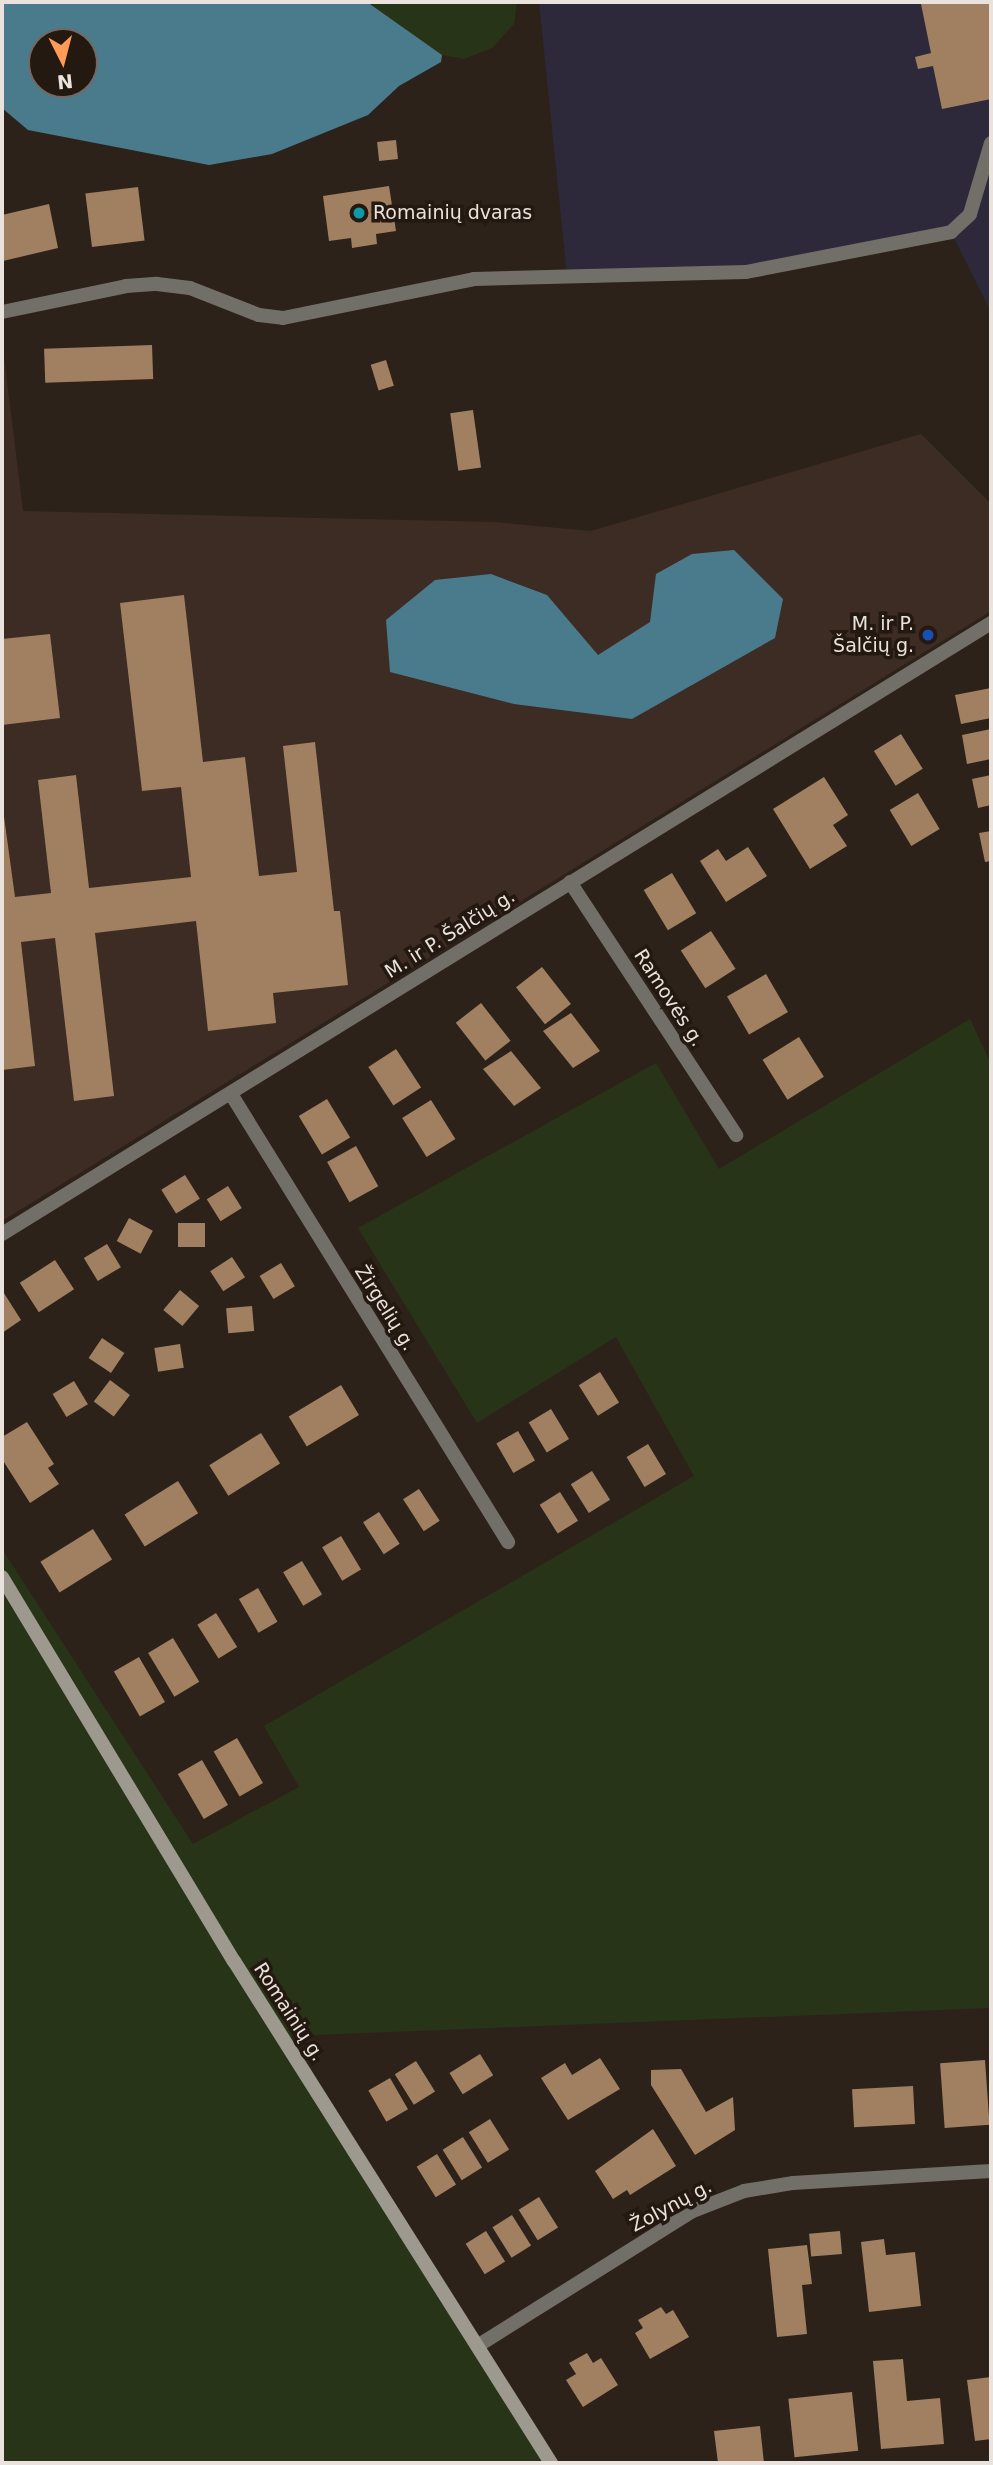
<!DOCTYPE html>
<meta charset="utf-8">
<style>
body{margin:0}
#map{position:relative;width:993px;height:2465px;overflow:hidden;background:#2d2219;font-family:"DejaVu Sans",sans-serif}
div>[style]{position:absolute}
.commercial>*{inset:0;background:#2d293a}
.industrial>*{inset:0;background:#3d2c23}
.green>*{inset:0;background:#273418}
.water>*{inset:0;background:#4a7b8d}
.building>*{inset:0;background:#a18061;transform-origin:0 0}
.street>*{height:14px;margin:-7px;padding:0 7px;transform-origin:7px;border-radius:7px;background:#726f69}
.secondary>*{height:14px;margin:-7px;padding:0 7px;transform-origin:7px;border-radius:7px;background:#9e998f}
.dots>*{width:19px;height:19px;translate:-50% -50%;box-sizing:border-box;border:4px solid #231910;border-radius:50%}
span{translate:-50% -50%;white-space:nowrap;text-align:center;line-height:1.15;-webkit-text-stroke:7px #231910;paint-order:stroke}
.poi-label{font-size:19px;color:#eae2dc}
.left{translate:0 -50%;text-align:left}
.right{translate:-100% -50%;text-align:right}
.street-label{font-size:19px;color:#eae2dc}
.frame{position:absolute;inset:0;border:4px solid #eae2dc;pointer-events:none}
.north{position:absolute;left:28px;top:28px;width:70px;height:70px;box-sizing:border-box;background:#231910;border:2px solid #736962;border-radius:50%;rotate:174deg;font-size:19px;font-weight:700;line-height:28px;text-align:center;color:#eae2dc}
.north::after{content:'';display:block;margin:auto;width:24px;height:32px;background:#fe9c57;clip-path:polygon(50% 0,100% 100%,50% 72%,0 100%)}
</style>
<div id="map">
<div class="commercial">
<i style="clip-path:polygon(539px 2px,991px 2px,991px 312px,951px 232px,746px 272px,567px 275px)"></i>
</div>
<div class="industrial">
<i style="clip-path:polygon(2px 340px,23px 511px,493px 522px,591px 531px,921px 434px,991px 504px,991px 611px,2px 1221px)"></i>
</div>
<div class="green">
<i style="clip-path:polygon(367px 2px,517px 2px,514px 24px,492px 48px,464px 59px,442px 55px)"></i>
<i style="clip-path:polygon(970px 1019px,991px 1064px,991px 2008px,291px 2036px,551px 2463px,2px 2463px,2px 1549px,193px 1844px,299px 1787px,264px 1726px,694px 1476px,616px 1337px,477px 1423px,358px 1228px,656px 1063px,719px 1169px)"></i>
</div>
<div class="water">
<i style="clip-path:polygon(evenodd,2px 2px,367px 2px,442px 55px,441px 62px,399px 86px,368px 115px,272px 154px,209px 165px,28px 130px,2px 108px,2px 2px,42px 42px,84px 42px,84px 84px,42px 84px,42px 42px)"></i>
<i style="clip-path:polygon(734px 550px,783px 599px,775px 638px,632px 719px,514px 704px,390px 672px,386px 620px,435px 580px,491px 574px,547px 595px,598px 655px,650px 622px,656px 574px,692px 554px)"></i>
</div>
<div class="building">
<i style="clip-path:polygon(935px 2px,989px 2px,991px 99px,942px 109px,933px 66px,918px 69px,915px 57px,931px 53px,921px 4px)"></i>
<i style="left:396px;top:140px;width:19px;height:19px;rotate:84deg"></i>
<i style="clip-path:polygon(389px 186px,396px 231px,376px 234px,377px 244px,352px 248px,351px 238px,329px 241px,323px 196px)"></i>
<i style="left:138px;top:187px;width:54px;height:53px;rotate:83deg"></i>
<i style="clip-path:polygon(49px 204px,58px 248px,3px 261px,2px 215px)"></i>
<i style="left:152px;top:345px;width:34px;height:108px;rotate:88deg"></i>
<i style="left:386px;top:360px;width:27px;height:16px;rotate:73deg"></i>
<i style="left:473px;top:410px;width:58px;height:23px;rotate:82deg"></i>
<i style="clip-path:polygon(184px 595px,203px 762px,245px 757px,259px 876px,297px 872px,283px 746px,315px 742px,334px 911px,340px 911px,348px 985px,273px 993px,276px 1023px,208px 1031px,196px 921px,95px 933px,114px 1096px,74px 1101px,55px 938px,21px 942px,35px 1066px,2px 1070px,2px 802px,15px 897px,51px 893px,38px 780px,76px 775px,89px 888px,191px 877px,181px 787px,142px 791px,120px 603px)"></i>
<i style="clip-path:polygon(50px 634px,60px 718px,2px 725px,2px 639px)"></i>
<i style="clip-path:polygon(991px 688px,991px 718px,961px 724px,955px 695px)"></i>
<i style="clip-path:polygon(991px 729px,991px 759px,967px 764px,962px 735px)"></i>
<i style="left:901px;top:734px;width:41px;height:32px;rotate:58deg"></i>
<i style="clip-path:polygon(991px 775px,991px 805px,978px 808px,972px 779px)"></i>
<i style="clip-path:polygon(824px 777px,848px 815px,833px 825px,847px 846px,810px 869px,773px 809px)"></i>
<i style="left:918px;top:793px;width:42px;height:33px;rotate:59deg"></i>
<i style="clip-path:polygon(991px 831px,991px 861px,985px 862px,979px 833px)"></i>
<i style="clip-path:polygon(748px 847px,767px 876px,726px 902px,700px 861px,718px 849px,726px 861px)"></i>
<i style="left:672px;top:873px;width:47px;height:33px;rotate:59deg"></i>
<i style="left:711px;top:931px;width:45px;height:36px;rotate:57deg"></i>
<i style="left:542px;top:967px;width:47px;height:33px;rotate:52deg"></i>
<i style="left:766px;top:974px;width:44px;height:45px;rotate:60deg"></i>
<i style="left:481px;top:1003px;width:48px;height:32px;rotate:52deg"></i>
<i style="clip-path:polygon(571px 1013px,600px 1051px,573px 1068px,543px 1031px)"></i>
<i style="left:799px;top:1037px;width:47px;height:43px;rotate:58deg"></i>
<i style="left:396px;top:1049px;width:46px;height:33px;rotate:57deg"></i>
<i style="clip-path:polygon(511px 1051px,541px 1088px,514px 1106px,483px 1069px)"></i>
<i style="left:327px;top:1099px;width:45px;height:33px;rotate:59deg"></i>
<i style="left:431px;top:1100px;width:46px;height:34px;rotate:58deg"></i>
<i style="left:356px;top:1146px;width:46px;height:33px;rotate:61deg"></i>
<i style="left:185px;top:1175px;width:28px;height:28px;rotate:58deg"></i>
<i style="left:228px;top:1186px;width:26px;height:25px;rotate:58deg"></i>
<i style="left:129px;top:1218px;width:27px;height:26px;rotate:28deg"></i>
<i style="left:178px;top:1223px;width:27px;height:24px"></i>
<i style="left:107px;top:1244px;width:27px;height:27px;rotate:59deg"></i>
<i style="left:232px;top:1257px;width:24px;height:26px;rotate:57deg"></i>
<i style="left:55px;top:1260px;width:35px;height:42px;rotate:57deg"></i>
<i style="left:281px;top:1263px;width:27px;height:25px;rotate:59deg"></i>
<i style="clip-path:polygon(2px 1290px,21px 1320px,2px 1333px)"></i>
<i style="left:180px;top:1290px;width:25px;height:26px;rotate:40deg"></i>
<i style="left:252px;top:1306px;width:25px;height:26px;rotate:85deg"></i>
<i style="left:102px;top:1338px;width:27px;height:24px;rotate:34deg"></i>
<i style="left:180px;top:1344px;width:24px;height:26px;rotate:81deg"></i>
<i style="left:600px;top:1372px;width:36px;height:25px;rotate:58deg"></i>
<i style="left:110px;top:1380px;width:25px;height:27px;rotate:37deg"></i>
<i style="left:74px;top:1381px;width:27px;height:25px;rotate:59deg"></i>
<i style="left:341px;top:1385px;width:35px;height:61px;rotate:59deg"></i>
<i style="left:551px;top:1409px;width:35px;height:26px;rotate:59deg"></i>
<i style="clip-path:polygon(27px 1422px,54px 1464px,48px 1468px,59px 1484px,30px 1503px,2px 1459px,2px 1437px)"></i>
<i style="left:518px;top:1431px;width:34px;height:25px;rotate:60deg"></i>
<i style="left:261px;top:1433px;width:36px;height:61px;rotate:58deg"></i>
<i style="left:648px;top:1444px;width:35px;height:25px;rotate:59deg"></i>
<i style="left:592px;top:1471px;width:34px;height:25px;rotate:58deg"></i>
<i style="left:178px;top:1481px;width:38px;height:63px;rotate:58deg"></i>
<i style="left:419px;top:1489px;width:38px;height:19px;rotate:57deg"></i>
<i style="left:560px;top:1492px;width:34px;height:24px;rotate:58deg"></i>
<i style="left:379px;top:1512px;width:38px;height:19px;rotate:57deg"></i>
<i style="left:93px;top:1529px;width:36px;height:62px;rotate:58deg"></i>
<i style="left:341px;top:1536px;width:39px;height:22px;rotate:59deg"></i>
<i style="left:302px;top:1561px;width:39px;height:22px;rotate:59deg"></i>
<i style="left:258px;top:1588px;width:39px;height:22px;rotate:60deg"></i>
<i style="left:216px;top:1613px;width:40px;height:22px;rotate:58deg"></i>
<i style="left:173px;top:1638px;width:51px;height:29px;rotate:59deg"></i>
<i style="left:139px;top:1657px;width:52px;height:29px;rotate:60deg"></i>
<i style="left:237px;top:1738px;width:52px;height:27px;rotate:60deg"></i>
<i style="left:202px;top:1760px;width:52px;height:28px;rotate:60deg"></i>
<i style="left:480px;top:2054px;width:25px;height:36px;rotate:58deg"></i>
<i style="clip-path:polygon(600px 2058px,620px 2089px,568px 2120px,541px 2078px,565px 2063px,572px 2075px)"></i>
<i style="left:985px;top:2060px;width:65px;height:45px;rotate:86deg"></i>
<i style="left:416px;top:2061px;width:36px;height:25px;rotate:58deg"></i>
<i style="clip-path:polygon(681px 2069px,706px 2112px,733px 2097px,735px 2130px,695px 2155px,651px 2085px,651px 2070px)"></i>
<i style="left:390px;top:2078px;width:36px;height:25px;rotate:60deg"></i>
<i style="left:913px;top:2086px;width:38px;height:61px;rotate:87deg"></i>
<i style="left:490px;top:2119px;width:36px;height:25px;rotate:58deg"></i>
<i style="clip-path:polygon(653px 2129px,676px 2166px,630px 2195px,627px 2190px,613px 2199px,595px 2171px)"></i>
<i style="left:463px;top:2137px;width:36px;height:24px;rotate:58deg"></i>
<i style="left:437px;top:2154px;width:36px;height:24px;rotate:58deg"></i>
<i style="left:539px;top:2197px;width:36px;height:24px;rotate:58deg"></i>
<i style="left:512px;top:2215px;width:36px;height:23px;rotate:58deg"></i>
<i style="left:486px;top:2231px;width:36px;height:24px;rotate:58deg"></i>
<i style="left:840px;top:2231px;width:23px;height:31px;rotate:85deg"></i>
<i style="clip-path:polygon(884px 2239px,886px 2255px,915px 2252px,921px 2306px,869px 2312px,861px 2242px)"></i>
<i style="clip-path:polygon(807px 2245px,812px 2284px,802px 2285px,807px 2334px,777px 2337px,768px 2249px)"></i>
<i style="clip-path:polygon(661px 2307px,666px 2314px,673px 2310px,689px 2337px,650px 2359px,635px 2333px,643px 2328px,638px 2320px)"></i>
<i style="clip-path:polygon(587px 2353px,593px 2363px,601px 2358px,618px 2385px,583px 2407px,566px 2380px,576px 2374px,569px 2363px)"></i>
<i style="clip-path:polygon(903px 2359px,907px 2401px,940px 2398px,944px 2444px,881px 2449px,873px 2361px)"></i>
<i style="clip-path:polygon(991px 2377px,991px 2439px,975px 2441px,967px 2380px)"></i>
<i style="left:852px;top:2392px;width:59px;height:64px;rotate:84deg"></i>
<i style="clip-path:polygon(760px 2426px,764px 2463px,718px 2463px,714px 2431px)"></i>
</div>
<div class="street">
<i style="left:2px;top:312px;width:127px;rotate:-11.8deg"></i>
<i style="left:126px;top:286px;width:31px;rotate:-4deg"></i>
<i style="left:157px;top:284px;width:33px;rotate:7deg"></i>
<i style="left:190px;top:288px;width:74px;rotate:21.4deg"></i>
<i style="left:259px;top:315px;width:24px;rotate:7deg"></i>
<i style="left:283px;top:318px;width:195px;rotate:-11.5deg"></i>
<i style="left:474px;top:279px;width:272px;rotate:-1.5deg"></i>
<i style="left:746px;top:272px;width:209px;rotate:-11deg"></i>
<i style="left:951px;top:232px;width:26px;rotate:-43deg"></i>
<i style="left:970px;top:214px;width:74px;rotate:-73.5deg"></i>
<i style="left:570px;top:882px;width:303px;rotate:56.7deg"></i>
<i style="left:231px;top:1094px;width:527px;rotate:58.27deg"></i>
<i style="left:2px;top:1234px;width:1163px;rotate:-31.71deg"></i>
<i style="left:479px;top:2345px;width:252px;rotate:-32.1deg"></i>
<i style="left:693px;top:2211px;width:55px;rotate:-21.4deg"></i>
<i style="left:744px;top:2191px;width:50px;rotate:-9.3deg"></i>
<i style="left:793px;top:2183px;width:198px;rotate:-3.5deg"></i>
</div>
<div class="secondary">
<i style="left:2px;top:1577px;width:449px;rotate:58.9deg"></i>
<i style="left:234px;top:1961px;width:594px;rotate:57.73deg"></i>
</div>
<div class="dots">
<i style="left:359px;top:213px;background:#0f9aa8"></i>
<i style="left:928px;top:635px;background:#1a4fb4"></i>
</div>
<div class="poi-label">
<span class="left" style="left:373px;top:213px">Romainių dvaras</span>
<span class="right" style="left:914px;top:635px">M. ir P.<br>Šalčių g.</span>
</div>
<div class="street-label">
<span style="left:450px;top:934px;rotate:-32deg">M. ir P. Šalčių g.</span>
<span style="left:669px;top:998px;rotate:57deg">Ramovės g.</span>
<span style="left:385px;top:1308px;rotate:58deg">Žirgelių g.</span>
<span style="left:289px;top:2012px;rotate:57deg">Romainių g.</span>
<span style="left:671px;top:2206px;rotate:-28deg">Žolynų g.</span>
</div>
<div class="frame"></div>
<div class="north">N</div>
</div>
